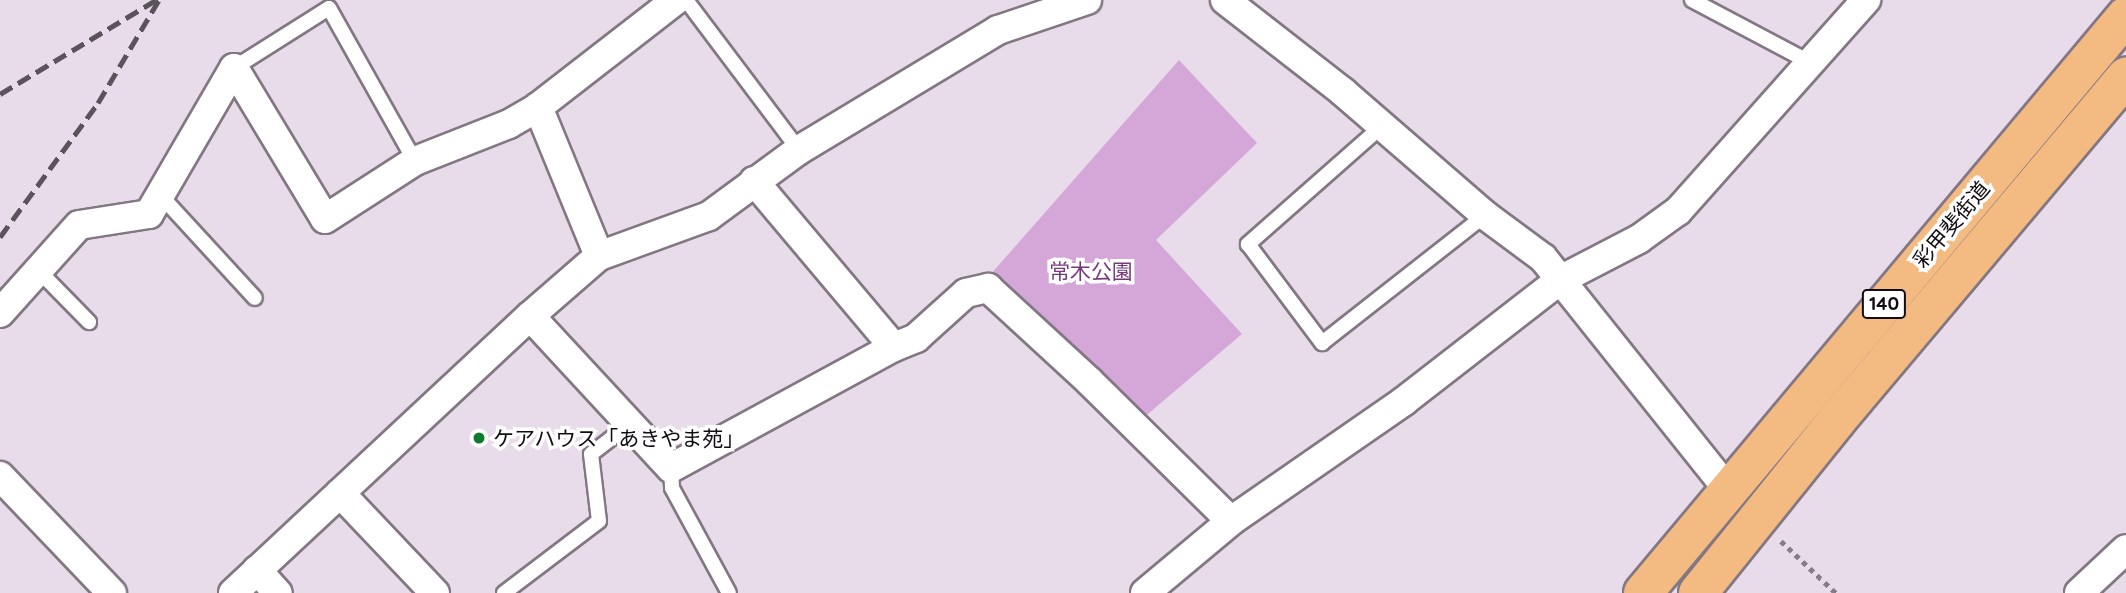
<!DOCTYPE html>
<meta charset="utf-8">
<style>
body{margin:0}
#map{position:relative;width:2126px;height:593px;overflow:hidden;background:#e9dcea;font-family:Quicksand,"Noto Sans JP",sans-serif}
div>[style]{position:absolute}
.green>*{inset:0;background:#d5a7d8}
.path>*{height:4.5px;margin-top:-2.25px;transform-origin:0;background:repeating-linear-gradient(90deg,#877d87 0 5px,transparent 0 10px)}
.roads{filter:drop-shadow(2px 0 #837783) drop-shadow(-2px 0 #837783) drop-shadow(0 2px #837783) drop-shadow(0 -2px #837783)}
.lane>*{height:14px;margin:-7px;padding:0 7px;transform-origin:7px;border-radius:7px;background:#fff}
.street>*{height:28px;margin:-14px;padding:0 14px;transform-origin:14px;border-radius:14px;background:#fff}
.highway>*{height:38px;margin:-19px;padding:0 19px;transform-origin:19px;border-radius:19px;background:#f3ba81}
.rail>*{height:5px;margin-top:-2.5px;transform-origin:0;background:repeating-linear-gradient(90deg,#5b535b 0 14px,transparent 0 21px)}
.dots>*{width:19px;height:19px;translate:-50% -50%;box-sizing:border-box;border:4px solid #fff;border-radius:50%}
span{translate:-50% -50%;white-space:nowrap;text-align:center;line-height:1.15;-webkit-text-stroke:7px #fff;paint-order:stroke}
.shield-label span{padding:2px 5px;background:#fff;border:2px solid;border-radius:5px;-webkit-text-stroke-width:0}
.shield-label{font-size:19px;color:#110c11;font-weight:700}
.street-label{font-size:21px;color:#110c11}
.park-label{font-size:21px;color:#77387e}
.poi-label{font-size:21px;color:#110c11}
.left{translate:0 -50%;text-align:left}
</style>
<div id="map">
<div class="green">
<i style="clip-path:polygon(1179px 60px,1257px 143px,1156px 240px,1242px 334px,1142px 419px,990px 275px)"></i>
</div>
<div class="path">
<i style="left:1781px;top:541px;width:76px;rotate:43.4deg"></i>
</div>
<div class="roads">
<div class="lane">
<i style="left:686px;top:0;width:188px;rotate:53deg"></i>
<i style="left:1692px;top:0;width:132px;rotate:27.9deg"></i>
<i style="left:234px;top:68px;width:112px;rotate:-32.3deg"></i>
<i style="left:329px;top:8px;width:176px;rotate:60.7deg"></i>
<i style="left:1382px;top:126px;width:179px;rotate:138.6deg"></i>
<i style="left:1248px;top:244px;width:124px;rotate:53.2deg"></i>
<i style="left:1322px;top:343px;width:207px;rotate:-38.1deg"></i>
<i style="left:162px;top:197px;width:137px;rotate:47.4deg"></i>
<i style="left:38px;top:270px;width:73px;rotate:45.6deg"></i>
<i style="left:671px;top:468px;width:20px;rotate:87deg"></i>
<i style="left:672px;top:488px;width:119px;rotate:61.5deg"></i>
<i style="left:504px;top:593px;width:119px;rotate:-37.2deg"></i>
<i style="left:599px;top:521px;width:67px;rotate:-96.8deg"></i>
<i style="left:591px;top:454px;width:51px;rotate:-37.8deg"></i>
</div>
<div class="street">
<i style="left:1225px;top:0;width:150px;rotate:37.9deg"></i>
<i style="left:1343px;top:92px;width:188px;rotate:40.9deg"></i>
<i style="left:1485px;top:215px;width:72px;rotate:36.6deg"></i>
<i style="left:1543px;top:258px;width:297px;rotate:51.4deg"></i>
<i style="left:538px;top:107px;width:161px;rotate:67.7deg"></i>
<i style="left:754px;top:181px;width:217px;rotate:49.9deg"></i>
<i style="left:0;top:313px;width:118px;rotate:-48.1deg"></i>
<i style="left:79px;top:225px;width:71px;rotate:-8.9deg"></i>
<i style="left:149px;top:214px;width:169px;rotate:-59.8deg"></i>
<i style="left:234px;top:68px;width:176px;rotate:58.9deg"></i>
<i style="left:325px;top:219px;width:107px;rotate:-32.8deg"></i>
<i style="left:415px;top:161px;width:101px;rotate:-21.5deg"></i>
<i style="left:509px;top:124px;width:34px;rotate:-30deg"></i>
<i style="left:538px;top:107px;width:175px;rotate:-37.8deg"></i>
<i style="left:530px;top:316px;width:207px;rotate:47.2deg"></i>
<i style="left:671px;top:468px;width:254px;rotate:-28.5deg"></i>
<i style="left:894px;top:347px;width:24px;rotate:-22deg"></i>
<i style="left:916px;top:338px;width:67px;rotate:-42deg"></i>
<i style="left:966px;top:293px;width:23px;rotate:-13deg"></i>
<i style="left:988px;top:288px;width:137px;rotate:42.6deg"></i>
<i style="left:1089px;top:381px;width:199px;rotate:44.6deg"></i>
<i style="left:0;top:476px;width:162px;rotate:46.3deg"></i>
<i style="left:340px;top:493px;width:138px;rotate:46.5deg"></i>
<i style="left:257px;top:570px;width:31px;rotate:48deg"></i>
<i style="left:233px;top:593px;width:406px;rotate:-43deg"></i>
<i style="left:530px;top:316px;width:91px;rotate:-41deg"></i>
<i style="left:599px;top:256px;width:117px;rotate:-20deg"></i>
<i style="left:709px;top:216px;width:112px;rotate:-36.3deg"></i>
<i style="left:799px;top:150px;width:232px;rotate:-31.1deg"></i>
<i style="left:998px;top:30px;width:94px;rotate:-18.6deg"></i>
<i style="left:1145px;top:593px;width:112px;rotate:-39.9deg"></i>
<i style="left:1231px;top:521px;width:211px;rotate:-34.7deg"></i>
<i style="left:1404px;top:401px;width:197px;rotate:-37.8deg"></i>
<i style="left:1560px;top:280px;width:89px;rotate:-27.4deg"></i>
<i style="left:1639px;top:239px;width:48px;rotate:-35.7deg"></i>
<i style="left:1678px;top:211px;width:283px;rotate:-48.3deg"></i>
<i style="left:2079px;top:593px;width:64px;rotate:-43.1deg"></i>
</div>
<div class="highway">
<i style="left:1643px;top:593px;width:752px;rotate:-50.07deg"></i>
<i style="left:1698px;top:593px;width:222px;rotate:-51.2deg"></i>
<i style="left:1837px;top:420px;width:449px;rotate:-49.9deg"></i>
</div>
</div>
<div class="rail">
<i style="left:0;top:94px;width:182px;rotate:-31.1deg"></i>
<i style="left:0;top:237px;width:166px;rotate:-53.8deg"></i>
<i style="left:98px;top:103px;width:120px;rotate:-59.4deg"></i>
</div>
<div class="dots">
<i style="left:479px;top:438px;background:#0b792e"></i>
</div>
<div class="shield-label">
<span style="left:1884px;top:304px">140</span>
</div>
<div class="street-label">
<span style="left:1951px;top:224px;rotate:-50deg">彩甲斐街道</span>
</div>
<div class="park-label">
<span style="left:1091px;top:271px">常木公園</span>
</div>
<div class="poi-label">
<span class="left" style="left:493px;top:438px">ケアハウス「あきやま苑」</span>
</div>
</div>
